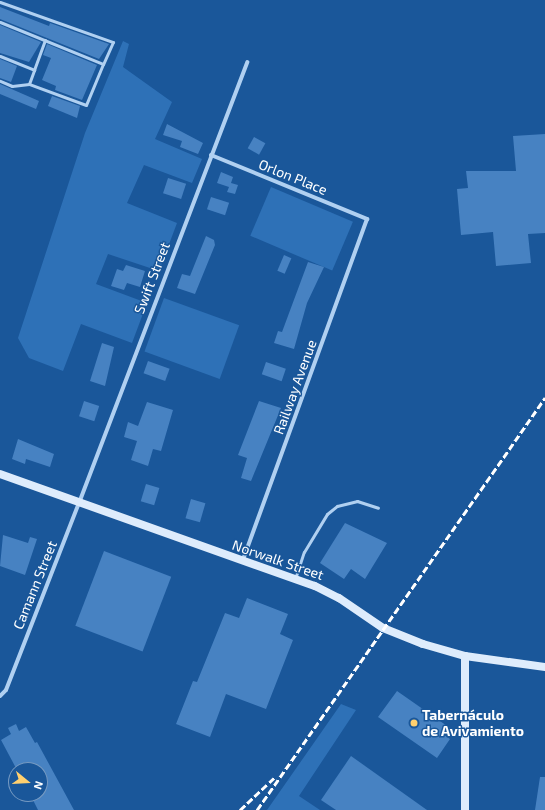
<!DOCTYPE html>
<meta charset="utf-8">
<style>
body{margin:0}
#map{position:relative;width:545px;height:810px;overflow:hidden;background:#1a579a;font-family:"Exo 2",sans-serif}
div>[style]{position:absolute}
.green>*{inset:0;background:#2e71b7;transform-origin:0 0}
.building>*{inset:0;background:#4782c2;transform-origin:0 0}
.lane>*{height:3px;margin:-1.5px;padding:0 1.5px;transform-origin:1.5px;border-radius:1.5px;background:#b0d0f1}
.street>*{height:4px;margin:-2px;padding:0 2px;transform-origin:2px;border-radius:2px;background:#b0d0f1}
.secondary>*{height:8px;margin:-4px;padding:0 4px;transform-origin:4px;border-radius:4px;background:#deecfc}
.rail>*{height:3px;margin-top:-1.5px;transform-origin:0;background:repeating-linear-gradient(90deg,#fff 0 7px,transparent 0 10px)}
.dots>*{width:11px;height:11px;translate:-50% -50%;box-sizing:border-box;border:2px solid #1a579a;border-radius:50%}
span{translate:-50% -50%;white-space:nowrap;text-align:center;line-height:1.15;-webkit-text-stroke:3px #1a579a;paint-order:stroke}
.street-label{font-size:14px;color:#fff}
.poi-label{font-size:14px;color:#fff;font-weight:700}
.left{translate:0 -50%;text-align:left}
.north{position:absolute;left:8px;top:762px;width:40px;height:40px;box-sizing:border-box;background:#1a579a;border:1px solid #769ac2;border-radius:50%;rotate:108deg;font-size:11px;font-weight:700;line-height:16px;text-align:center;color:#fff}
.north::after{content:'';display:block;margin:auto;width:14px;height:18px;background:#ffd06f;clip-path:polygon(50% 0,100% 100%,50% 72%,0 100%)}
</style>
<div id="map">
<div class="green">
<i style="clip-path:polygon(123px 41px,129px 44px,123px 67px,172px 102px,155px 139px,202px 159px,192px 183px,144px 165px,127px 203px,177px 223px,159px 271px,108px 254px,96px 284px,147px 303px,132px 343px,81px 324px,63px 371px,29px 358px,18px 338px,85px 133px)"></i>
<i style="left:271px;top:187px;width:89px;height:53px;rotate:23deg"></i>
<i style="left:164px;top:298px;width:80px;height:57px;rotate:20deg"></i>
<i style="clip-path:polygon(341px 704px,356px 710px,299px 796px,320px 810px,267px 810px)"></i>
</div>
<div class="building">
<i style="clip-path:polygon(0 7px,49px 26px,50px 23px,109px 44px,99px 59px,0 19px)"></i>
<i style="clip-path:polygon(0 25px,41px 42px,29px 62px,0 53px)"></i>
<i style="clip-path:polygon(47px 44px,97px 65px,82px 100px,55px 90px,56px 86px,42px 80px,51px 58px,43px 55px)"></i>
<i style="clip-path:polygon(0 59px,17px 66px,11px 82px,0 78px)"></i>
<i style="clip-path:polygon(0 84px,39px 101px,36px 109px,0 94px)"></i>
<i style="clip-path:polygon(52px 96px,80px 106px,77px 118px,48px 106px)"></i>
<i style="clip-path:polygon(167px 124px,203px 143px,198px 154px,180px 147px,182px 141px,163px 135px)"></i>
<i style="clip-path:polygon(545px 134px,545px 233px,528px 234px,531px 263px,496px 266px,493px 232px,461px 235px,457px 189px,468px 188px,466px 171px,516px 171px,513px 136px)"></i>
<i style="left:254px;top:137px;width:13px;height:13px;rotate:29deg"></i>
<i style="clip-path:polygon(221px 172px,233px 177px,231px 183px,238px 185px,235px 194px,227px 192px,229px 187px,217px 183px)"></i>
<i style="left:168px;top:178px;width:19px;height:16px;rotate:18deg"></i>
<i style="left:211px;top:197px;width:19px;height:13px;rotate:18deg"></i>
<i style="clip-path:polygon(206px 236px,214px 240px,215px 245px,195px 294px,177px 288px,182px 274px,190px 276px)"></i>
<i style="left:284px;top:255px;width:8px;height:17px;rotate:23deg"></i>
<i style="clip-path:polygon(308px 262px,324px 267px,307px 303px,294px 349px,274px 343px,278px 331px,282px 332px)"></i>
<i style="clip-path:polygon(126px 265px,145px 271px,140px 287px,127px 283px,124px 290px,111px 286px,117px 269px,123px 271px)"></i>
<i style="clip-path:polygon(102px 343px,114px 347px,105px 386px,90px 381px)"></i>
<i style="left:148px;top:361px;width:23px;height:13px;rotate:20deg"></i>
<i style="left:266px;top:362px;width:21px;height:13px;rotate:19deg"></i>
<i style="left:84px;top:401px;width:16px;height:16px;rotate:18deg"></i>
<i style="clip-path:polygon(259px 401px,281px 408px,251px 481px,241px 478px,247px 458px,238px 455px)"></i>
<i style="clip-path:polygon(147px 402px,173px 410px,161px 451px,153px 449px,148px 466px,131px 460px,137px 441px,124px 437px,128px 422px,138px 426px)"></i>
<i style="clip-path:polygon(18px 439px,54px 454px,50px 467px,26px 459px,25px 464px,12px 459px)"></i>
<i style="left:146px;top:484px;width:14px;height:18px;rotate:17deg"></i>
<i style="left:191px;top:499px;width:15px;height:20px;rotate:16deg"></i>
<i style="clip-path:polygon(345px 523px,387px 543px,365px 579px,351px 569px,344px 579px,320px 563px)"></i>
<i style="clip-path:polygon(3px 535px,28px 543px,30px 537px,37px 539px,25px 575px,0 566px)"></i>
<i style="left:104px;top:551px;width:72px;height:80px;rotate:21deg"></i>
<i style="clip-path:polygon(247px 598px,288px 614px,280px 634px,293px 640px,266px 709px,226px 694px,210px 737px,176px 724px,193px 681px,197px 682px,225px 613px,239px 618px)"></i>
<i style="clip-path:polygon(397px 691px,450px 728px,444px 735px,450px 739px,437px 758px,378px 717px)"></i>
<i style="clip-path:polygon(16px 724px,19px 731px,26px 727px,35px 743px,37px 742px,74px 810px,38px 810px,30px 794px,40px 794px,40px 770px,17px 770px,1px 740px,11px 734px,8px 728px)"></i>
<i style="clip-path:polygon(351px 756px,427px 810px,336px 810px,321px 800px)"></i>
<i style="clip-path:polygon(540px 777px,545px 777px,545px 810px,535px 810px)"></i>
</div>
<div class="lane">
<i style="left:0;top:2px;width:120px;rotate:19.5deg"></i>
<i style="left:113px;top:42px;width:24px;rotate:114deg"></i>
<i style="left:0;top:22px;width:111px;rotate:22.2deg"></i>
<i style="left:103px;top:64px;width:44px;rotate:112.5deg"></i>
<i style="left:86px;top:105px;width:61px;rotate:-159.8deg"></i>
<i style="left:29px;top:84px;width:17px;rotate:173deg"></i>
<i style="left:12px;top:86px;width:13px;rotate:-157deg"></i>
<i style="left:0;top:56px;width:37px;rotate:22deg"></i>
<i style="left:34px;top:70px;width:32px;rotate:-70deg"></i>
<i style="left:29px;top:84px;width:15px;rotate:-70deg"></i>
<i style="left:295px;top:579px;width:28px;rotate:-72deg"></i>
<i style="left:304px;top:552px;width:44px;rotate:-58.8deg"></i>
<i style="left:327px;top:514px;width:13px;rotate:-39deg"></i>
<i style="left:337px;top:506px;width:21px;rotate:-14deg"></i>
<i style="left:357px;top:501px;width:22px;rotate:18deg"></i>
</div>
<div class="street">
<i style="left:211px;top:155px;width:169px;rotate:22.3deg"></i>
<i style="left:367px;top:219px;width:363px;rotate:110deg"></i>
<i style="left:0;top:696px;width:8px;rotate:-45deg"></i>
<i style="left:6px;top:690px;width:201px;rotate:-68.7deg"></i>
<i style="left:79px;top:503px;width:472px;rotate:-69.1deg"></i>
</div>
<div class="secondary">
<i style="left:0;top:474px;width:334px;rotate:19.6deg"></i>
<i style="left:315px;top:586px;width:27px;rotate:27deg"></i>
<i style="left:339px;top:598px;width:53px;rotate:34.3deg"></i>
<i style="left:383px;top:628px;width:43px;rotate:21.8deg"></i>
<i style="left:423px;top:644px;width:44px;rotate:15.9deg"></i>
<i style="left:465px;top:656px;width:81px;rotate:7.8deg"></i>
<i style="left:465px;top:656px;width:154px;rotate:90deg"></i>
</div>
<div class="rail">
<i style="left:240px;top:810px;width:47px;rotate:-43.3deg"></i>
<i style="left:257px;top:810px;width:503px;rotate:-55.05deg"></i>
</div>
<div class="dots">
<i style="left:414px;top:723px;background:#ffd06f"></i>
</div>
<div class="street-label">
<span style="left:293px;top:177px;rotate:22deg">Orlon Place</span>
<span style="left:152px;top:278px;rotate:-69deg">Swift Street</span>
<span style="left:295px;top:387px;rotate:-70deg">Railway Avenue</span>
<span style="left:278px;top:560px;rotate:19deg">Norwalk Street</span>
<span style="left:35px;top:585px;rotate:-68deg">Camann Street</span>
</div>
<div class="poi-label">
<span class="left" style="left:422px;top:723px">Tabernáculo<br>de Avivamiento</span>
</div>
<div class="north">N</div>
</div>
